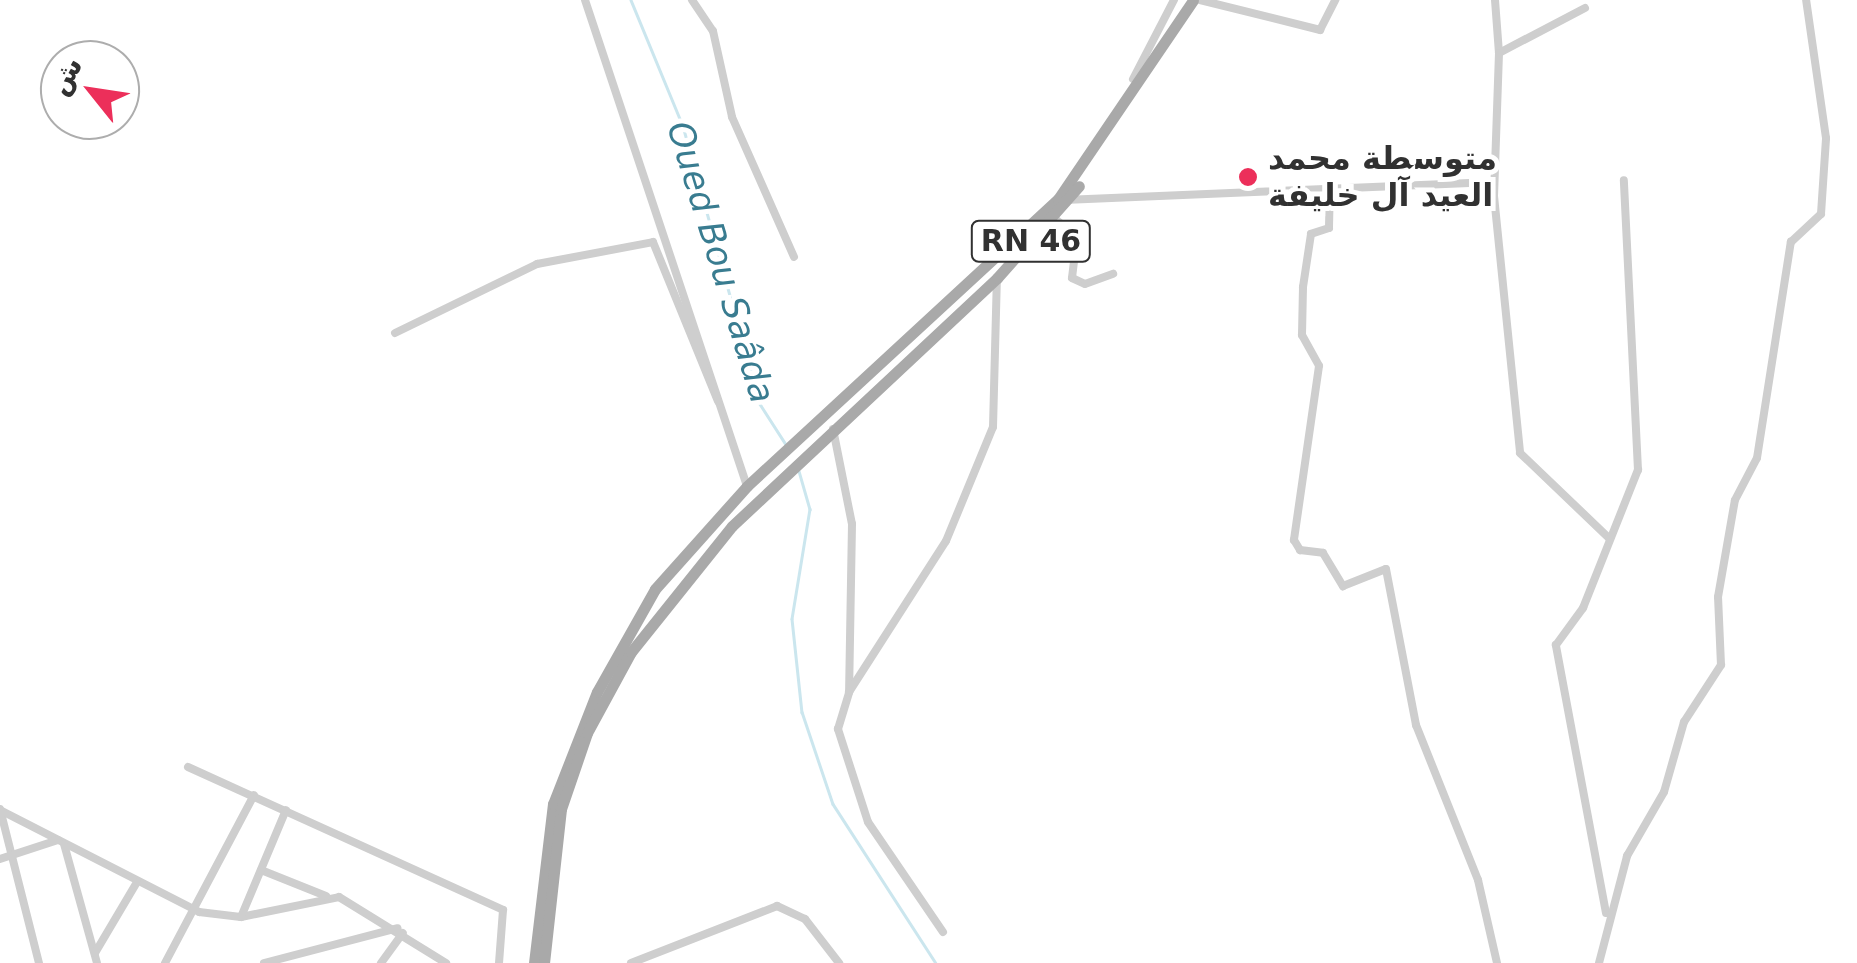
<!DOCTYPE html>
<meta charset="utf-8">
<style>
body{margin:0}
#map{position:relative;width:1857px;height:963px;overflow:hidden;background:#fff;font-family:"DejaVu Sans","Noto Sans Arabic",sans-serif}
div>[style]{position:absolute}
.stream>*{height:2.5px;margin:-1.25px;padding:0 1.25px;transform-origin:1.25px;border-radius:1.25px;background:#cbe6ee}
.street>*{height:8px;margin:-4px;padding:0 4px;transform-origin:4px;border-radius:4px;background:#cecece}
.primary>*{height:11px;margin:-5.5px;padding:0 5.5px;transform-origin:5.5px;border-radius:5.5px;background:#a9a9a9}
.dots>*{width:28px;height:28px;translate:-50% -50%;box-sizing:border-box;border:5px solid #fff;border-radius:50%}
span{translate:-50% -50%;white-space:nowrap;text-align:center;line-height:1.15;-webkit-text-stroke:10px #fff;paint-order:stroke}
.shield-label span{padding:2px 8px;background:#fff;border:2px solid;border-radius:8px;-webkit-text-stroke-width:0}
.shield-label{font-size:30px;color:#313131;font-weight:700}
.poi-label{font-size:32px;color:#313131;font-weight:700}
.left{translate:0 -50%;text-align:left}
.water-label{font-size:35px;color:#397c90;font-style:italic}
.north{position:absolute;left:40px;top:40px;width:100px;height:100px;box-sizing:border-box;background:#fff;border:2px solid #adadad;border-radius:50%;rotate:300deg;font-size:28px;font-weight:700;line-height:40px;text-align:center;color:#313131}
.north::after{content:'';display:block;margin:auto;width:35px;height:45px;background:#ec2f5a;clip-path:polygon(50% 0,100% 100%,50% 72%,0 100%)}
</style>
<div id="map">
<div class="stream">
<i style="left:631px;top:0;width:136px;rotate:67.6deg"></i>
<i style="left:683px;top:126px;width:288px;rotate:74.5deg"></i>
<i style="left:760px;top:404px;width:50px;rotate:57.3deg"></i>
<i style="left:799px;top:471px;width:40px;rotate:74deg"></i>
<i style="left:810px;top:509px;width:111px;rotate:99.3deg"></i>
<i style="left:792px;top:619px;width:94px;rotate:83.9deg"></i>
<i style="left:802px;top:712px;width:97px;rotate:71.4deg"></i>
<i style="left:833px;top:804px;width:189px;rotate:57.1deg"></i>
</div>
<div class="street">
<i style="left:585px;top:0;width:512px;rotate:71.57deg"></i>
<i style="left:692px;top:0;width:37px;rotate:56deg"></i>
<i style="left:713px;top:31px;width:88px;rotate:77.5deg"></i>
<i style="left:732px;top:117px;width:153px;rotate:66.1deg"></i>
<i style="left:1200px;top:0;width:124px;rotate:14deg"></i>
<i style="left:1320px;top:30px;width:34px;rotate:-63deg"></i>
<i style="left:1495px;top:0;width:53px;rotate:85.7deg"></i>
<i style="left:1585px;top:8px;width:97px;rotate:152.4deg"></i>
<i style="left:1499px;top:53px;width:143px;rotate:92deg"></i>
<i style="left:1494px;top:196px;width:258px;rotate:84.2deg"></i>
<i style="left:1520px;top:453px;width:122px;rotate:43.7deg"></i>
<i style="left:1133px;top:79px;width:89px;rotate:-62.6deg"></i>
<i style="left:1330px;top:183px;width:45px;rotate:91.3deg"></i>
<i style="left:1329px;top:228px;width:19px;rotate:162deg"></i>
<i style="left:1311px;top:234px;width:54px;rotate:98.6deg"></i>
<i style="left:1303px;top:287px;width:48px;rotate:91.2deg"></i>
<i style="left:1302px;top:335px;width:35px;rotate:61deg"></i>
<i style="left:1319px;top:366px;width:176px;rotate:98.2deg"></i>
<i style="left:1294px;top:540px;width:12px;rotate:59deg"></i>
<i style="left:1300px;top:550px;width:23px;rotate:7deg"></i>
<i style="left:1323px;top:553px;width:39px;rotate:59deg"></i>
<i style="left:1343px;top:586px;width:46px;rotate:-21.6deg"></i>
<i style="left:1386px;top:569px;width:159px;rotate:79.1deg"></i>
<i style="left:1416px;top:725px;width:167px;rotate:68.2deg"></i>
<i style="left:1478px;top:880px;width:85px;rotate:77.1deg"></i>
<i style="left:1064px;top:200px;width:430px;rotate:-2.4deg"></i>
<i style="left:1053px;top:217px;width:31px;rotate:40deg"></i>
<i style="left:1077px;top:237px;width:41px;rotate:97deg"></i>
<i style="left:1072px;top:278px;width:14px;rotate:25deg"></i>
<i style="left:1085px;top:284px;width:30px;rotate:-20deg"></i>
<i style="left:395px;top:333px;width:158px;rotate:-25.9deg"></i>
<i style="left:537px;top:264px;width:118px;rotate:-10.7deg"></i>
<i style="left:653px;top:242px;width:172px;rotate:67.8deg"></i>
<i style="left:833px;top:429px;width:97px;rotate:78.7deg"></i>
<i style="left:852px;top:524px;width:168px;rotate:91deg"></i>
<i style="left:188px;top:767px;width:346px;rotate:24.4deg"></i>
<i style="left:503px;top:910px;width:53px;rotate:94.3deg"></i>
<i style="left:0;top:809px;width:159px;rotate:75.8deg"></i>
<i style="left:0;top:810px;width:224px;rotate:27.1deg"></i>
<i style="left:199px;top:912px;width:42px;rotate:6.8deg"></i>
<i style="left:241px;top:917px;width:100px;rotate:-11.5deg"></i>
<i style="left:339px;top:897px;width:126px;rotate:31.7deg"></i>
<i style="left:64px;top:844px;width:123px;rotate:74.5deg"></i>
<i style="left:0;top:859px;width:61px;rotate:-18.1deg"></i>
<i style="left:261px;top:870px;width:70px;rotate:21.8deg"></i>
<i style="left:1606px;top:913px;width:273px;rotate:-100.6deg"></i>
<i style="left:1556px;top:645px;width:46px;rotate:-53.9deg"></i>
<i style="left:1583px;top:608px;width:149px;rotate:-68.3deg"></i>
<i style="left:1638px;top:470px;width:290px;rotate:-92.8deg"></i>
<i style="left:241px;top:917px;width:116px;rotate:-67.2deg"></i>
<i style="left:943px;top:932px;width:133px;rotate:-124.3deg"></i>
<i style="left:868px;top:822px;width:98px;rotate:-107.9deg"></i>
<i style="left:838px;top:729px;width:39px;rotate:-73deg"></i>
<i style="left:849px;top:692px;width:179px;rotate:-57.3deg"></i>
<i style="left:946px;top:541px;width:123px;rotate:-67.6deg"></i>
<i style="left:993px;top:427px;width:149px;rotate:-88.5deg"></i>
<i style="left:95px;top:953px;width:82px;rotate:-59.4deg"></i>
<i style="left:165px;top:963px;width:190px;rotate:-62.1deg"></i>
<i style="left:264px;top:963px;width:138px;rotate:-14.6deg"></i>
<i style="left:381px;top:963px;width:37px;rotate:-54deg"></i>
<i style="left:631px;top:963px;width:157px;rotate:-21.3deg"></i>
<i style="left:777px;top:906px;width:31px;rotate:25deg"></i>
<i style="left:805px;top:919px;width:56px;rotate:52.3deg"></i>
<i style="left:1599px;top:963px;width:111px;rotate:-75.3deg"></i>
<i style="left:1627px;top:856px;width:74px;rotate:-60deg"></i>
<i style="left:1664px;top:792px;width:73px;rotate:-74.1deg"></i>
<i style="left:1684px;top:722px;width:68px;rotate:-57deg"></i>
<i style="left:1721px;top:665px;width:68px;rotate:-92.5deg"></i>
<i style="left:1718px;top:597px;width:98px;rotate:-80.1deg"></i>
<i style="left:1735px;top:500px;width:47px;rotate:-62.4deg"></i>
<i style="left:1757px;top:458px;width:219px;rotate:-81.1deg"></i>
<i style="left:1791px;top:242px;width:41px;rotate:-43deg"></i>
<i style="left:1821px;top:214px;width:76px;rotate:-86.2deg"></i>
<i style="left:1826px;top:138px;width:139px;rotate:-98.2deg"></i>
</div>
<div class="primary">
<i style="left:534px;top:963px;width:160px;rotate:-83.2deg"></i>
<i style="left:553px;top:804px;width:120px;rotate:-68.6deg"></i>
<i style="left:597px;top:692px;width:118px;rotate:-60.6deg"></i>
<i style="left:655px;top:589px;width:138px;rotate:-48.2deg"></i>
<i style="left:747px;top:486px;width:423px;rotate:-42.7deg"></i>
<i style="left:1058px;top:199px;width:240px;rotate:-55.8deg"></i>
<i style="left:544px;top:963px;width:155px;rotate:-83.7deg"></i>
<i style="left:561px;top:809px;width:80px;rotate:-71.1deg"></i>
<i style="left:587px;top:733px;width:92px;rotate:-61.5deg"></i>
<i style="left:631px;top:652px;width:161px;rotate:-51.3deg"></i>
<i style="left:732px;top:526px;width:363px;rotate:-43.1deg"></i>
<i style="left:997px;top:278px;width:123px;rotate:-48.3deg"></i>
</div>
<div class="dots">
<i style="left:1248px;top:177px;background:#ec2f5a"></i>
</div>
<div class="shield-label">
<span style="left:1031px;top:241px">RN 46</span>
</div>
<div class="poi-label">
<span class="left" style="left:1268px;top:177px">متوسطة محمد<br>العيد آل خليفة</span>
</div>
<div class="water-label">
<span style="left:721px;top:262px;rotate:73deg">Oued Bou Saâda</span>
</div>
<div class="north">ش</div>
</div>
